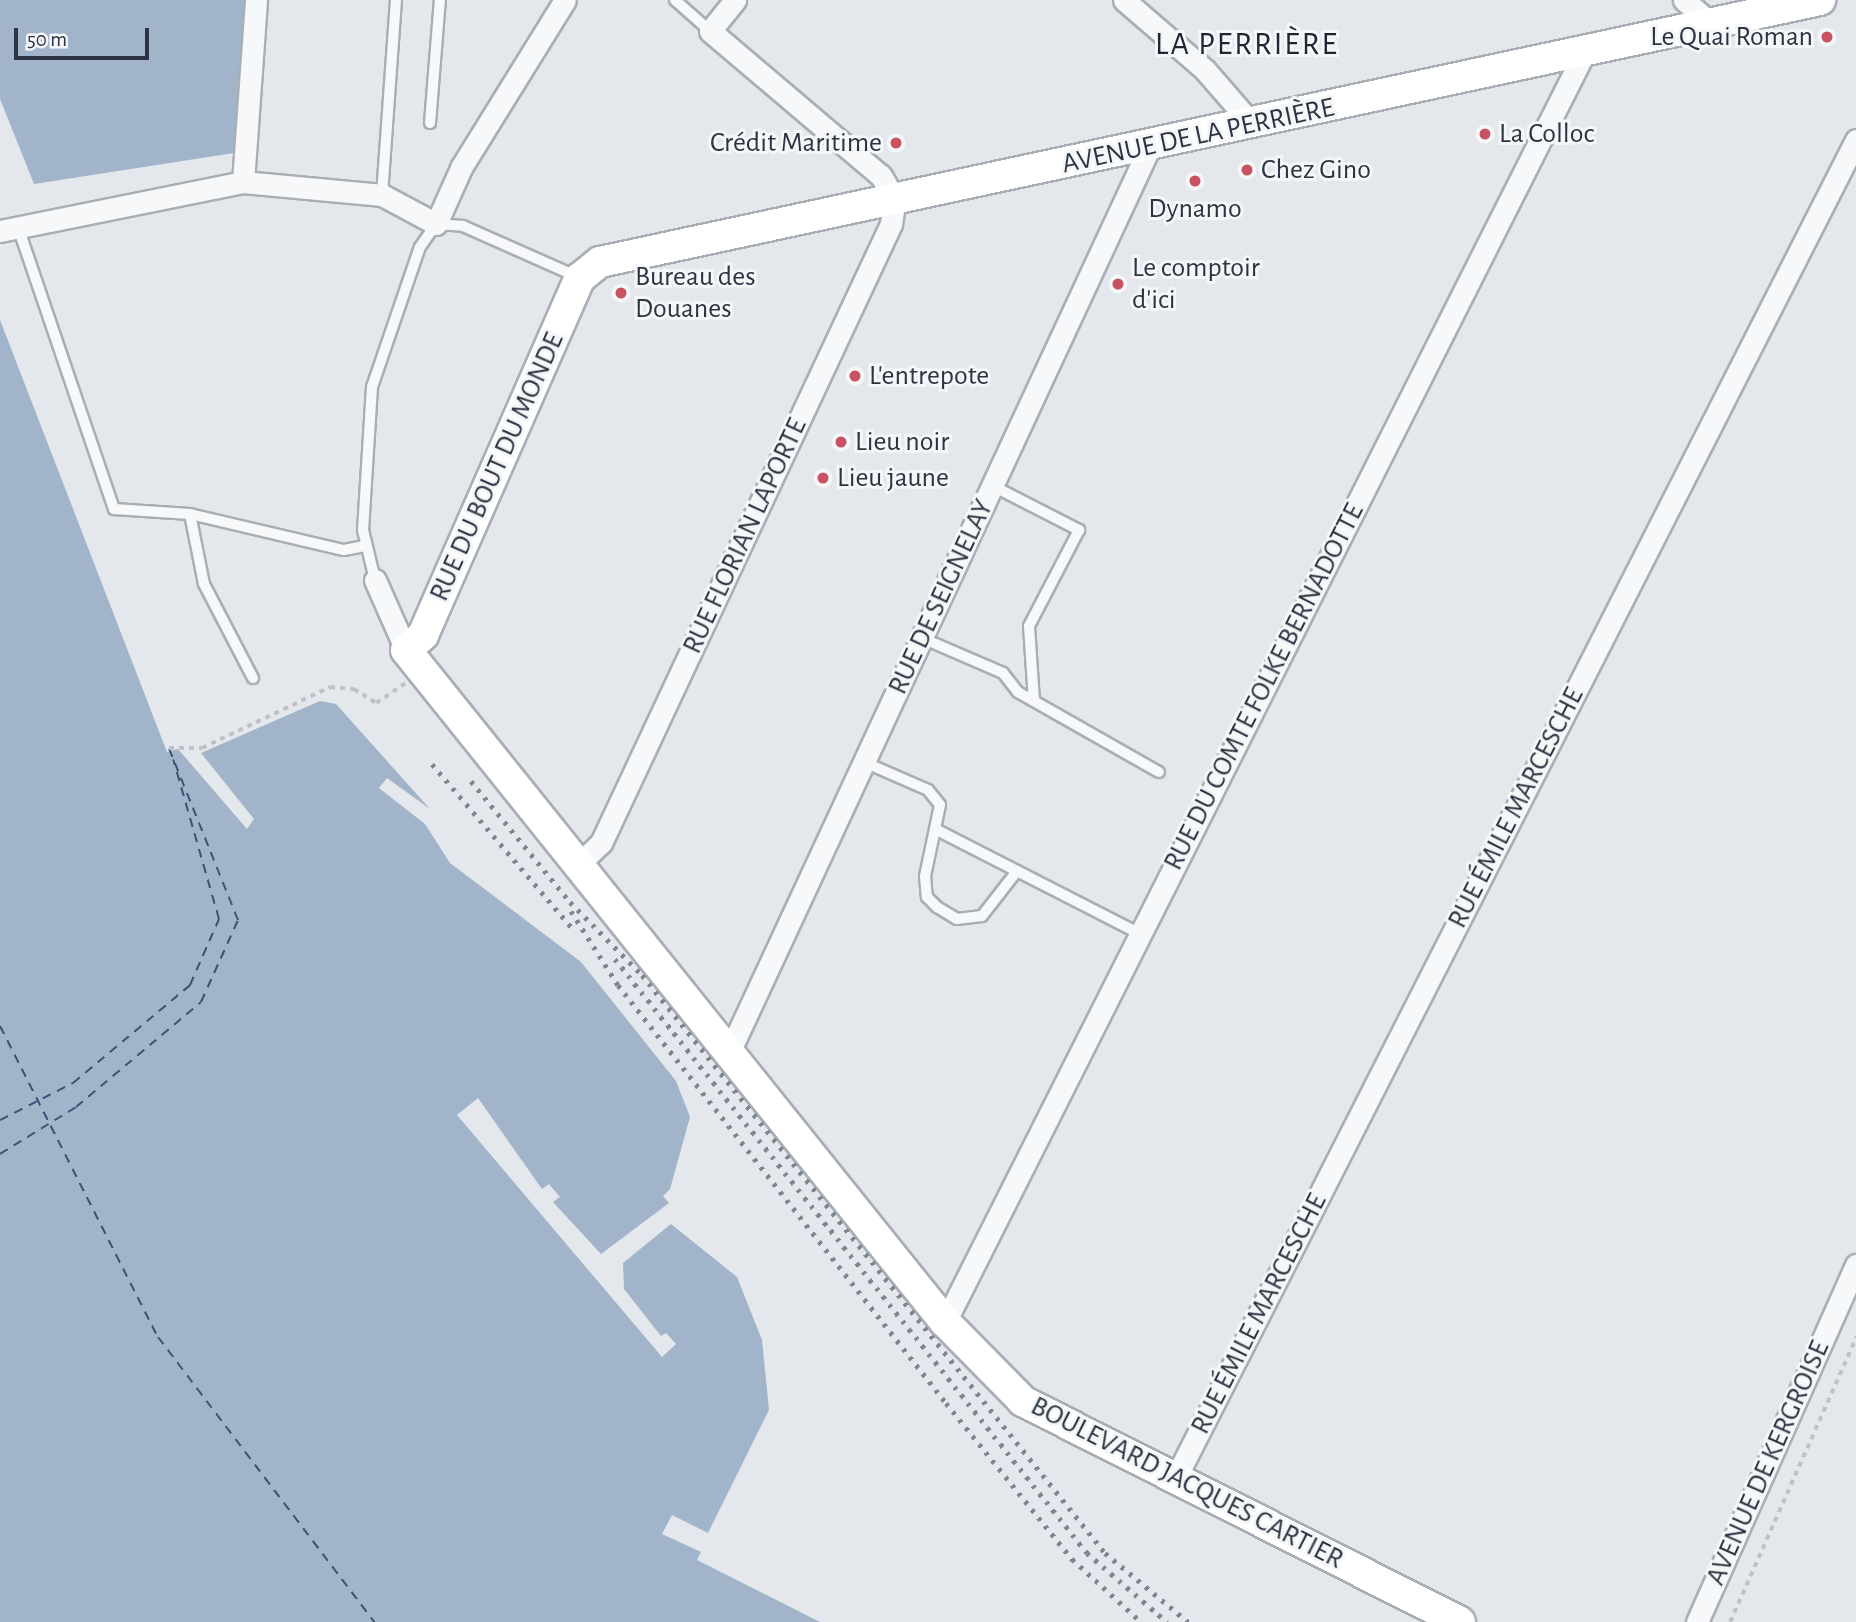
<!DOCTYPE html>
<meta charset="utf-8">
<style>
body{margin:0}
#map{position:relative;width:1856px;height:1622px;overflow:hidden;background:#e4e7eb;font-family:"Alegreya Sans",sans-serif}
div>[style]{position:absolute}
.water>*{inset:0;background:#a1b4c9}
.ferry>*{height:2px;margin-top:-1px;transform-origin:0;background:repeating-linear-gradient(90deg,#385375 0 9px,transparent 0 16px)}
.path>*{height:3.5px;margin-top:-1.75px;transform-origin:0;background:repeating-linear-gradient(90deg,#bec1c6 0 5px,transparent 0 10px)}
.roads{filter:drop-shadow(2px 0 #a9aeb5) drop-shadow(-2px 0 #a9aeb5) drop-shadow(0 2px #a9aeb5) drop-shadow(0 -2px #a9aeb5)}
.lane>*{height:10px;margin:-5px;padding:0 5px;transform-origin:5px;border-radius:5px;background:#f7f8f9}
.street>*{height:21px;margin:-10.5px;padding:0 10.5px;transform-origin:10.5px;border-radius:10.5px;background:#f7f8f9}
.secondary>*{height:30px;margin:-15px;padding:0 15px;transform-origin:15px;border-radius:15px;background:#fff}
.rail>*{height:5px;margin-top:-2.5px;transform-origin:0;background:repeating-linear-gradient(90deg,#7e8694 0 3.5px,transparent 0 10.5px)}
.dots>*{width:19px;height:19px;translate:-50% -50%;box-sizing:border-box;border:4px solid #f4f6f8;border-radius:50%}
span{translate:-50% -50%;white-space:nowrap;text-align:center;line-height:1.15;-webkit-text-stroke:6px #f4f6f8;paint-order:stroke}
.poi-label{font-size:28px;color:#2c3443}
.right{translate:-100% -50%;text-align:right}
.left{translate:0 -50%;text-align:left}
.street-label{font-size:28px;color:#2c3443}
.quarter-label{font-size:32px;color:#1e2534;letter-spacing:2px}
.scale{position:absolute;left:14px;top:28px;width:135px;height:32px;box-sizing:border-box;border:4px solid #2c3443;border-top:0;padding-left:9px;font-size:21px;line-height:24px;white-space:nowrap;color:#2c3443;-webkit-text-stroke:5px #f4f6f8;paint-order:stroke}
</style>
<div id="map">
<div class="water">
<i style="clip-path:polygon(0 0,245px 0,234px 153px,34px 184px,0 99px)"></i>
<i style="clip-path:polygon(0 320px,167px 752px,178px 749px,247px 829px,254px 819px,201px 753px,320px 701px,336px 704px,430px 809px,387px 778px,379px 788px,425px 824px,450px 863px,581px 962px,676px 1081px,690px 1117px,670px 1189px,663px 1196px,669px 1203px,601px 1254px,553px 1202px,560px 1197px,549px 1184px,542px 1189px,478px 1098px,457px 1115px,662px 1357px,676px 1344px,666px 1333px,661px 1336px,624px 1289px,623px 1263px,671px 1224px,737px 1277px,762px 1340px,769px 1410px,708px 1533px,672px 1515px,662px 1534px,701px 1552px,697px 1560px,820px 1622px,0 1622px)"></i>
</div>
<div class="ferry">
<i style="left:0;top:1026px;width:349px;rotate:63.1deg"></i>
<i style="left:158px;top:1337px;width:358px;rotate:52.8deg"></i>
<i style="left:0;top:1120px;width:82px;rotate:-26.9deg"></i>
<i style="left:73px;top:1083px;width:153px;rotate:-39.9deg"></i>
<i style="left:190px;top:985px;width:72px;rotate:-66.3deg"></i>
<i style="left:219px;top:919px;width:166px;rotate:-106deg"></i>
<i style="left:0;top:1154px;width:89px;rotate:-31.7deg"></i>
<i style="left:76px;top:1107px;width:163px;rotate:-40deg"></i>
<i style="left:201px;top:1002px;width:90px;rotate:-65.7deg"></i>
<i style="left:238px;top:920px;width:185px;rotate:-111.9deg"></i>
</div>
<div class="path">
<i style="left:169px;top:748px;width:33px"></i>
<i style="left:202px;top:748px;width:142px;rotate:-25.5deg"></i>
<i style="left:330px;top:687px;width:24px;rotate:5deg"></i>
<i style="left:354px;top:689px;width:26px;rotate:32deg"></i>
<i style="left:376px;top:703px;width:36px;rotate:-34deg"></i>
<i style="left:1730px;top:1622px;width:312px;rotate:-66.1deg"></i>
</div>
<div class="roads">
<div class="lane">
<i style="left:675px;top:0;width:47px;rotate:41.5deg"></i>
<i style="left:430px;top:123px;width:123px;rotate:-85.4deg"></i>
<i style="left:382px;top:195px;width:196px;rotate:-85.9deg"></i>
<i style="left:18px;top:227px;width:298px;rotate:71.2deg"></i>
<i style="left:114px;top:509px;width:76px;rotate:3.8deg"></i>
<i style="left:190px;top:514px;width:158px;rotate:13.2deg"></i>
<i style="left:344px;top:550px;width:21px;rotate:-11deg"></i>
<i style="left:993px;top:486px;width:97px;rotate:27.1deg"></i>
<i style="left:1079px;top:530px;width:108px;rotate:117.5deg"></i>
<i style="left:1029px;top:626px;width:75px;rotate:86.2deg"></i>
<i style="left:190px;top:514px;width:71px;rotate:78.7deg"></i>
<i style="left:204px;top:584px;width:106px;rotate:62.5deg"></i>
<i style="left:375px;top:580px;width:51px;rotate:-103.5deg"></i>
<i style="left:363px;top:530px;width:143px;rotate:-86.4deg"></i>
<i style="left:372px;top:387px;width:148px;rotate:-71.1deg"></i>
<i style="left:420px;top:247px;width:28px;rotate:-55deg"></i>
<i style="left:436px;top:224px;width:27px;rotate:4deg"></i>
<i style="left:463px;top:226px;width:126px;rotate:23.9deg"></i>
<i style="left:922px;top:638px;width:88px;rotate:23.4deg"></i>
<i style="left:1003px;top:673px;width:24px;rotate:52deg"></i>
<i style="left:1018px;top:692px;width:162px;rotate:29.6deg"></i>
<i style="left:864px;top:762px;width:70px;rotate:23.6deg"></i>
<i style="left:928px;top:790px;width:19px;rotate:51deg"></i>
<i style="left:940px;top:805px;width:73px;rotate:101.9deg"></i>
<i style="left:925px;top:876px;width:21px;rotate:85deg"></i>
<i style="left:927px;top:897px;width:14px;rotate:45deg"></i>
<i style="left:937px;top:907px;width:23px;rotate:31deg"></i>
<i style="left:957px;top:919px;width:25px;rotate:-7deg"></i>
<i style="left:982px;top:916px;width:57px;rotate:-52.1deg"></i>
<i style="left:935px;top:829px;width:230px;rotate:27.1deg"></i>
</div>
<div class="street">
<i style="left:1124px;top:0;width:107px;rotate:40.8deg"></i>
<i style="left:1205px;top:70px;width:72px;rotate:49deg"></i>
<i style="left:1684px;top:0;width:37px;rotate:41deg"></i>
<i style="left:243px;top:182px;width:182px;rotate:-85.9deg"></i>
<i style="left:0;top:231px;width:248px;rotate:-11.4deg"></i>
<i style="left:243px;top:182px;width:140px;rotate:5.3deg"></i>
<i style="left:382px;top:195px;width:61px;rotate:28.2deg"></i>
<i style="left:436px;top:224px;width:64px;rotate:-65.9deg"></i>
<i style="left:462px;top:166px;width:195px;rotate:-58.2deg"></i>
<i style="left:375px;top:580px;width:77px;rotate:66.1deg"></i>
<i style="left:580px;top:863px;width:29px;rotate:-44deg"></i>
<i style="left:601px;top:843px;width:684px;rotate:-64.9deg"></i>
<i style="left:891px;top:224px;width:24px;rotate:-81deg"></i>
<i style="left:895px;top:200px;width:28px;rotate:-120deg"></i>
<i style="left:881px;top:176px;width:224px;rotate:-139.7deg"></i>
<i style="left:710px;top:31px;width:40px;rotate:-51deg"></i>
<i style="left:731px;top:1048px;width:995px;rotate:-65.08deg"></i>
<i style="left:945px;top:1322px;width:1421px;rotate:-63.27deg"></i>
<i style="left:1176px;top:1477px;width:1500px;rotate:-63.04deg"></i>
<i style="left:1697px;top:1622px;width:391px;rotate:-66deg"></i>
</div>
<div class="secondary">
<i style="left:1460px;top:1622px;width:490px;rotate:-153.2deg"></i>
<i style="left:1023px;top:1401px;width:111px;rotate:-134.6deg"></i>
<i style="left:945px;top:1322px;width:861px;rotate:-128.73deg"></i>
<i style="left:406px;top:650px;width:23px;rotate:-41deg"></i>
<i style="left:423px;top:635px;width:390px;rotate:-66.3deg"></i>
<i style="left:580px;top:278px;width:26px;rotate:-39deg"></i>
<i style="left:600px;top:262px;width:1248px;rotate:-12.12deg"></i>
</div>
</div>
<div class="rail">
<i style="left:432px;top:764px;width:218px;rotate:49.5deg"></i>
<i style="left:471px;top:781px;width:156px;rotate:50.7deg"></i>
<i style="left:570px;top:902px;width:103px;rotate:45.4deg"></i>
<i style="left:642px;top:975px;width:741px;rotate:51.3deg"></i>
<i style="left:1105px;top:1553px;width:108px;rotate:39.7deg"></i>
<i style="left:571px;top:911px;width:88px;rotate:57.6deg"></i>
<i style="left:618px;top:985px;width:531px;rotate:51.88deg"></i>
<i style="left:946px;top:1403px;width:201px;rotate:51.1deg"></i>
<i style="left:1072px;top:1559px;width:93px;rotate:42.4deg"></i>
<i style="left:615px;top:959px;width:759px;rotate:51.53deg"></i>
<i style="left:1087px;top:1553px;width:106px;rotate:40.8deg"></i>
</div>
<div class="dots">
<i style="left:1827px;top:37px;background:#c85162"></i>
<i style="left:1485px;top:134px;background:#c85162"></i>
<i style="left:896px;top:143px;background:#c85162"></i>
<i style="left:1247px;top:170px;background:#c85162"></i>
<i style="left:1195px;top:181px;background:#c85162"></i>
<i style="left:1118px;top:284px;background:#c85162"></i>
<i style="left:621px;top:293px;background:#c85162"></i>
<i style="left:855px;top:376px;background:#c85162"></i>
<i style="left:841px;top:442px;background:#c85162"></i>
<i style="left:823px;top:478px;background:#c85162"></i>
</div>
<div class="poi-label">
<span class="right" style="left:1813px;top:37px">Le Quai Roman</span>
<span class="left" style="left:1499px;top:134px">La Colloc</span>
<span class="right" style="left:882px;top:143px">Crédit Maritime</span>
<span class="left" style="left:1261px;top:170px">Chez Gino</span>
<span style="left:1195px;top:209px">Dynamo</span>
<span class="left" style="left:1132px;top:284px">Le comptoir<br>d'ici</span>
<span class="left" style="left:635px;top:293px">Bureau des<br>Douanes</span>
<span class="left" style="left:869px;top:376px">L'entrepote</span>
<span class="left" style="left:855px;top:442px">Lieu noir</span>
<span class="left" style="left:837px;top:478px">Lieu jaune</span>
</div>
<div class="street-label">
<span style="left:1198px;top:136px;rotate:-12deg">AVENUE DE LA PERRIÈRE</span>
<span style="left:497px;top:467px;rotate:-66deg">RUE DU BOUT DU MONDE</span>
<span style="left:745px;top:536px;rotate:-65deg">RUE FLORIAN LAPORTE</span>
<span style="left:941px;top:597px;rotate:-65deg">RUE DE SEIGNELAY</span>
<span style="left:1264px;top:687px;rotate:-63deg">RUE DU COMTE FOLKE BERNADOTTE</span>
<span style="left:1516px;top:808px;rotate:-63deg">RUE ÉMILE MARCESCHE</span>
<span style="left:1259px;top:1314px;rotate:-63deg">RUE ÉMILE MARCESCHE</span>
<span style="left:1768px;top:1463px;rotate:-66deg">AVENUE DE KERGROISE</span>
<span style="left:1187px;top:1483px;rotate:27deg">BOULEVARD JACQUES CARTIER</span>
</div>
<div class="quarter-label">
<span style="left:1247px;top:44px">LA PERRIÈRE</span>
</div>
<div class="scale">50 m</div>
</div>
